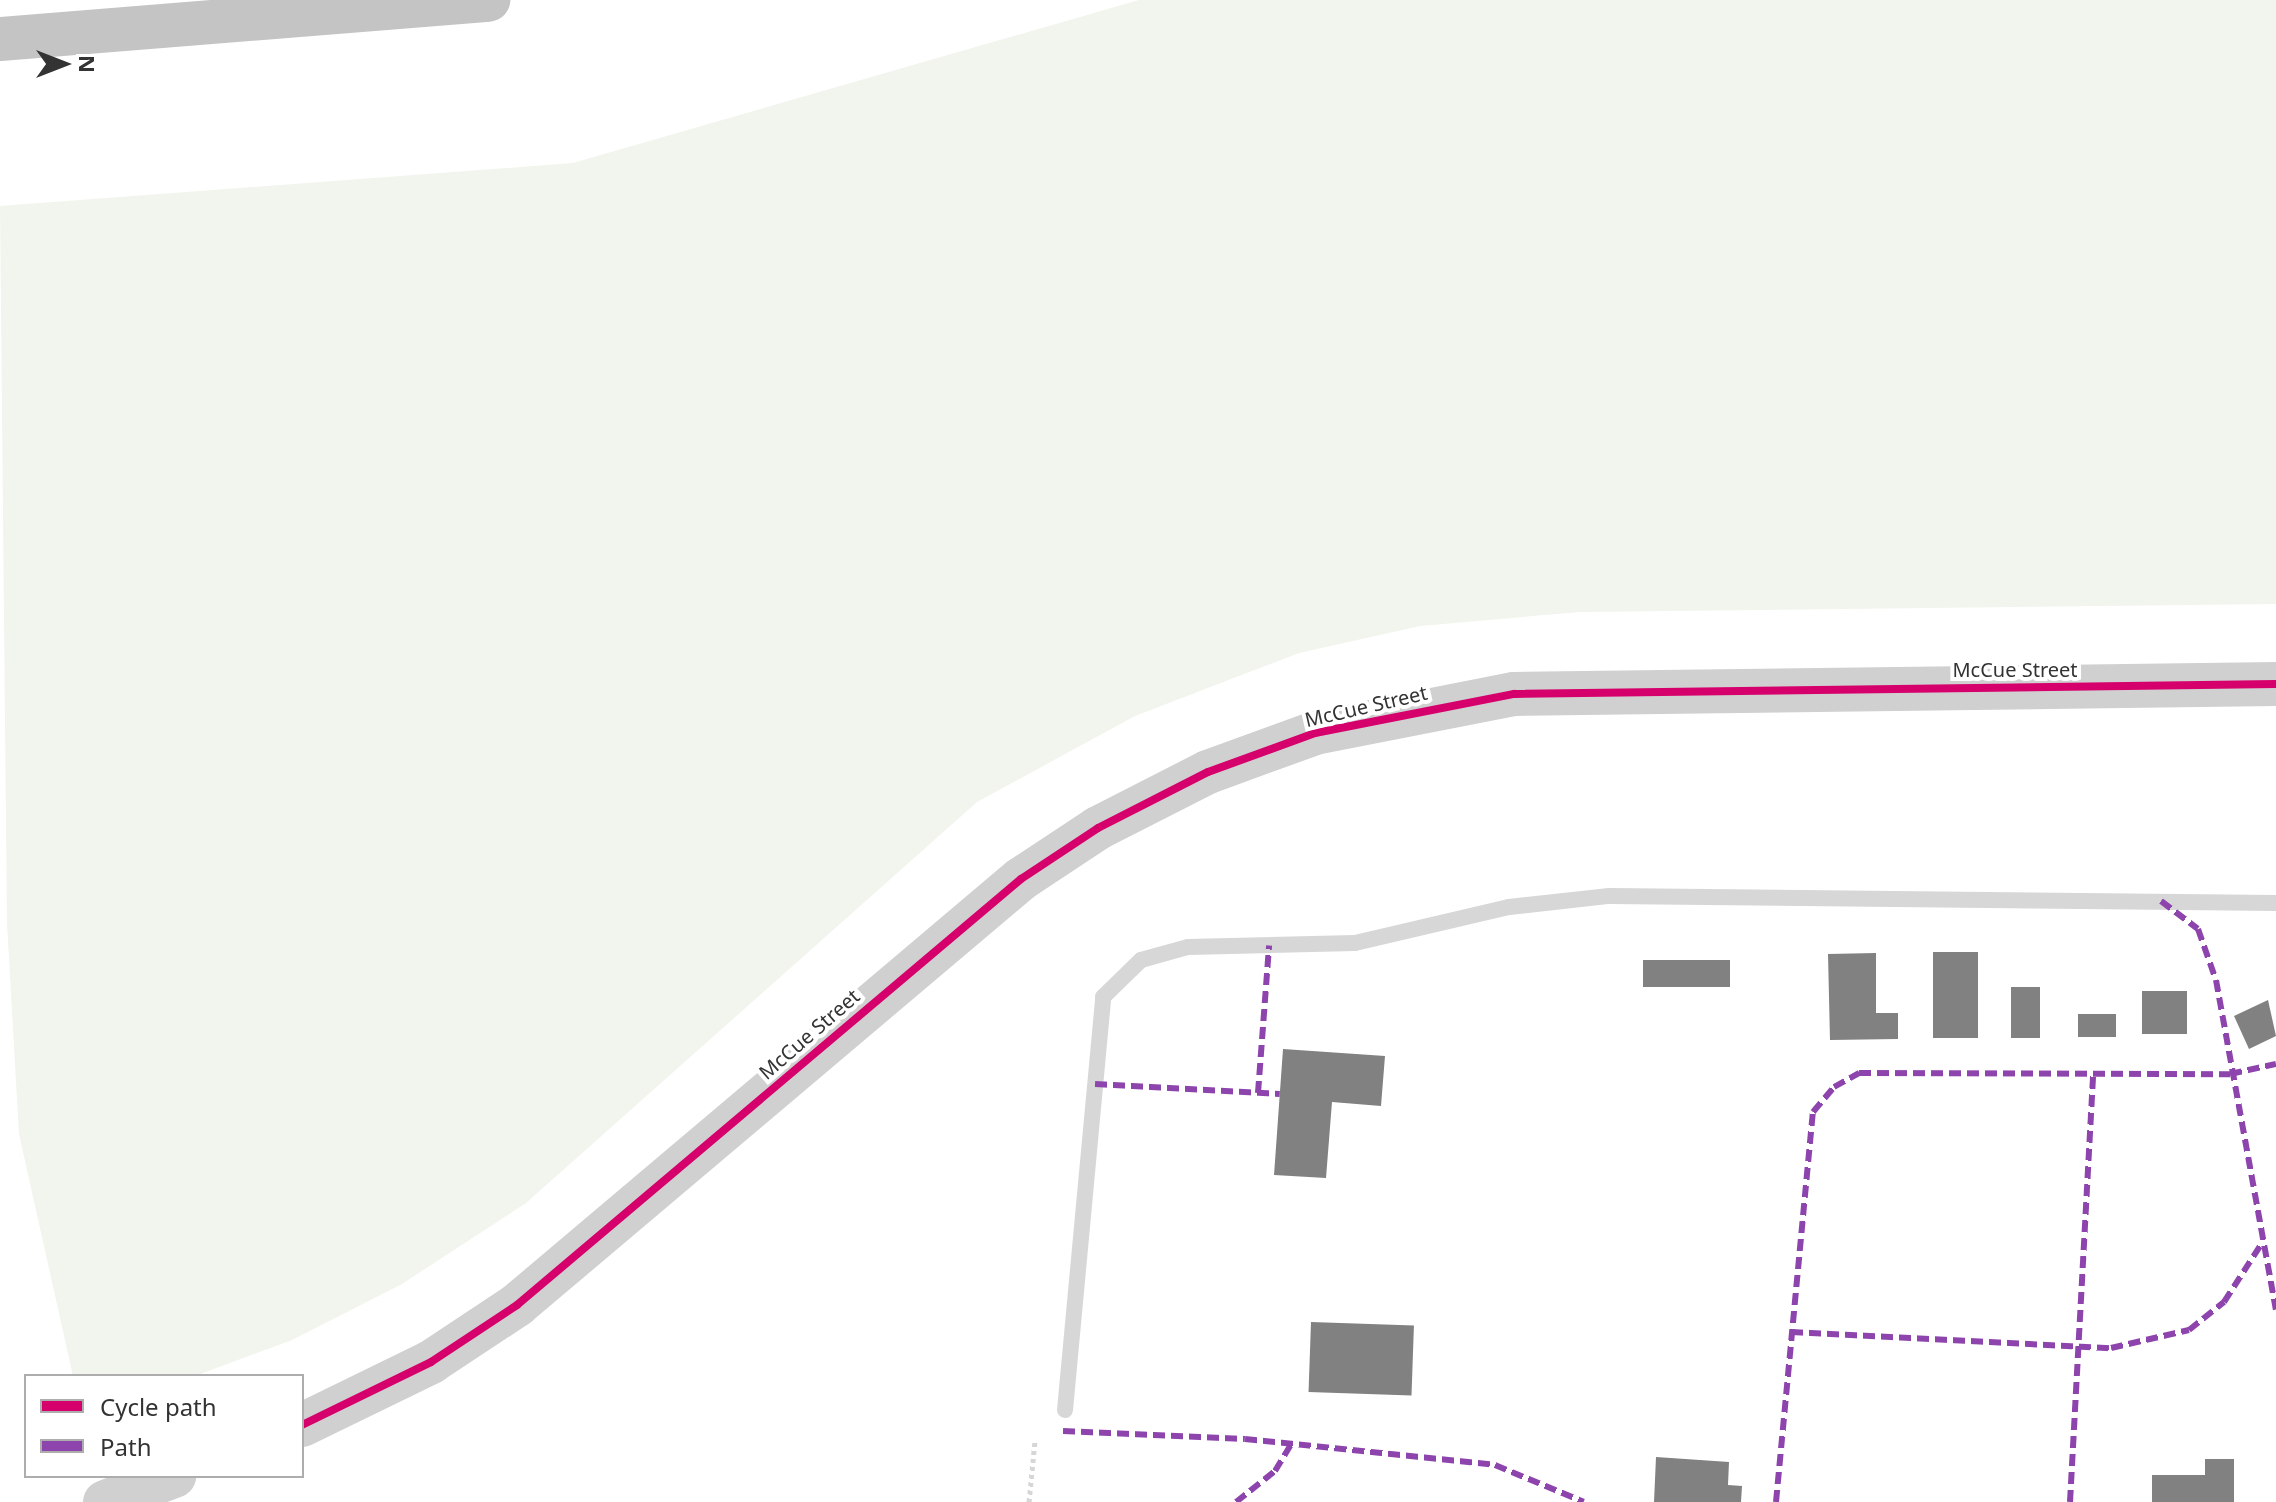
<!DOCTYPE html>
<style>
body{margin:0}
#map{position:relative;width:2276px;height:1502px;overflow:hidden;background:#fff;font-family:"Noto Sans",sans-serif}
div>[style]{position:absolute}
.green>*{inset:0;background:#f1f5ed}
.building>*{inset:0;background:#818181;transform-origin:0 0}
.path>*{height:5px;margin-top:-2.5px;transform-origin:0;background:repeating-linear-gradient(90deg,#d6d6d6 0 4px,transparent 0 8px)}
.service>*{height:16px;margin:-8px;padding:0 8px;transform-origin:8px;border-radius:8px;background:#d7d7d7}
.secondary>*{height:44px;margin:-22px;padding:0 22px;transform-origin:22px;border-radius:22px;background:#d0d0d0}
.motorway>*{height:44px;margin:-22px;padding:0 22px;transform-origin:22px;border-radius:22px;background:#c4c4c4}
.quiet>*{height:6px;margin-top:-3px;transform-origin:0;background:repeating-linear-gradient(90deg,#8e44ad 0 12px,transparent 0 18px)}
.cycleway>*{height:8px;margin:-4px;padding:0 4px;transform-origin:4px;border-radius:4px;background:#d6006c}
span{translate:-50% -50%;white-space:nowrap;text-align:center;line-height:1.15;-webkit-text-stroke:8px #fff;paint-order:stroke}
.street-label{font-size:20px;color:#333}
.legend{position:absolute;left:24px;top:1374px;width:280px;height:104px;box-sizing:border-box;background:#fff;border:2px solid #adadad;margin:0;padding:10px 14px;list-style:none;font-size:24px;color:#333}
.legend li{display:flex;align-items:center;gap:16px;height:40px}
.legend b{width:40px;border:2px solid #adadad}
.north{position:absolute;left:24px;top:24px;width:80px;height:80px;-webkit-text-stroke:6px #fff;paint-order:stroke;rotate:90deg;font-size:22px;font-weight:700;line-height:32px;text-align:center;color:#333}
.north::after{content:'';display:block;margin:auto;width:28px;height:36px;background:#333;clip-path:polygon(50% 0,100% 100%,50% 72%,0 100%)}
</style>
<div id="map">
<div class="green">
<i style="clip-path:polygon(1139px 0,2276px 0,2276px 604px,1579px 612px,1420px 626px,1299px 653px,1135px 716px,977px 802px,526px 1203px,402px 1284px,292px 1340px,195px 1376px,73px 1376px,19px 1134px,7px 923px,0 206px,573px 163px)"></i>
</div>
<div class="building">
<i style="left:1933px;top:952px;width:45px;height:86px"></i>
<i style="clip-path:polygon(1876px 953px,1876px 1013px,1898px 1013px,1898px 1039px,1830px 1040px,1828px 954px)"></i>
<i style="left:1643px;top:960px;width:87px;height:27px"></i>
<i style="left:2011px;top:987px;width:29px;height:51px"></i>
<i style="left:2142px;top:991px;width:45px;height:43px"></i>
<i style="clip-path:polygon(2268px 1000px,2276px 1036px,2249px 1049px,2234px 1016px)"></i>
<i style="left:2078px;top:1014px;width:38px;height:23px"></i>
<i style="clip-path:polygon(1283px 1049px,1385px 1056px,1381px 1106px,1332px 1102px,1326px 1178px,1274px 1175px)"></i>
<i style="left:1311px;top:1322px;width:103px;height:70px;rotate:2deg"></i>
<i style="clip-path:polygon(1656px 1457px,1729px 1462px,1728px 1485px,1742px 1486px,1741px 1502px,1654px 1502px)"></i>
<i style="clip-path:polygon(2205px 1459px,2234px 1459px,2234px 1502px,2152px 1502px,2152px 1475px,2205px 1475px)"></i>
</div>
<div class="path">
<i style="left:1029px;top:1502px;width:61px;rotate:-84.4deg"></i>
</div>
<div class="service">
<i style="left:1065px;top:1410px;width:415px;rotate:-84.7deg"></i>
<i style="left:1103px;top:997px;width:53px;rotate:-44.2deg"></i>
<i style="left:1141px;top:960px;width:49px;rotate:-15.5deg"></i>
<i style="left:1188px;top:947px;width:167px;rotate:-1.4deg"></i>
<i style="left:1355px;top:943px;width:158px;rotate:-13.2deg"></i>
<i style="left:1509px;top:907px;width:101px;rotate:-6.3deg"></i>
<i style="left:1609px;top:896px;width:667px;rotate:0.6deg"></i>
</div>
<div class="secondary">
<i style="left:302px;top:1425px;width:144px;rotate:-26deg"></i>
<i style="left:431px;top:1362px;width:103px;rotate:-33.5deg"></i>
<i style="left:517px;top:1305px;width:660px;rotate:-40.21deg"></i>
<i style="left:1021px;top:879px;width:92px;rotate:-33.5deg"></i>
<i style="left:1098px;top:828px;width:123px;rotate:-27deg"></i>
<i style="left:1208px;top:772px;width:114px;rotate:-20deg"></i>
<i style="left:1315px;top:733px;width:203px;rotate:-11.1deg"></i>
<i style="left:1514px;top:694px;width:762px;rotate:-0.75deg"></i>
<i style="left:105px;top:1502px;width:74px;rotate:-20.6deg"></i>
</div>
<div class="motorway">
<i style="left:0;top:39px;width:490px;rotate:-4.6deg"></i>
</div>
<div class="quiet">
<i style="left:2161px;top:901px;width:46px;rotate:37.1deg"></i>
<i style="left:2198px;top:929px;width:54px;rotate:70.6deg"></i>
<i style="left:2216px;top:980px;width:335px;rotate:79.7deg"></i>
<i style="left:1095px;top:1084px;width:185px;rotate:3.1deg"></i>
<i style="left:1258px;top:1093px;width:148px;rotate:-85.7deg"></i>
<i style="left:1791px;top:1332px;width:320px;rotate:2.9deg"></i>
<i style="left:2111px;top:1348px;width:80px;rotate:-13deg"></i>
<i style="left:2189px;top:1330px;width:45px;rotate:-38.7deg"></i>
<i style="left:2224px;top:1302px;width:70px;rotate:-57.2deg"></i>
<i style="left:1063px;top:1431px;width:182px;rotate:2.5deg"></i>
<i style="left:1245px;top:1439px;width:251px;rotate:5.9deg"></i>
<i style="left:1495px;top:1465px;width:96px;rotate:22.6deg"></i>
<i style="left:1236px;top:1502px;width:50px;rotate:-38.5deg"></i>
<i style="left:1275px;top:1471px;width:31px;rotate:-59deg"></i>
<i style="left:1776px;top:1502px;width:392px;rotate:-84.6deg"></i>
<i style="left:1813px;top:1112px;width:33px;rotate:-50deg"></i>
<i style="left:1834px;top:1087px;width:29px;rotate:-29deg"></i>
<i style="left:1859px;top:1073px;width:371px;rotate:0.2deg"></i>
<i style="left:2230px;top:1074px;width:47px;rotate:-12.3deg"></i>
<i style="left:2070px;top:1502px;width:428px;rotate:-86.9deg"></i>
</div>
<div class="cycleway">
<i style="left:302px;top:1425px;width:144px;rotate:-26deg"></i>
<i style="left:431px;top:1362px;width:103px;rotate:-33.5deg"></i>
<i style="left:517px;top:1305px;width:660px;rotate:-40.21deg"></i>
<i style="left:1021px;top:879px;width:92px;rotate:-33.5deg"></i>
<i style="left:1098px;top:828px;width:123px;rotate:-27deg"></i>
<i style="left:1208px;top:772px;width:114px;rotate:-20deg"></i>
<i style="left:1315px;top:733px;width:203px;rotate:-11.1deg"></i>
<i style="left:1514px;top:694px;width:762px;rotate:-0.75deg"></i>
</div>
<div class="street-label">
<span style="left:2015px;top:669px">McCue Street</span>
<span style="left:1366px;top:706px;rotate:-13deg">McCue Street</span>
<span style="left:809px;top:1034px;rotate:-41deg">McCue Street</span>
</div>
<ul class="legend">
<li><b style="height:10px;background:#d6006c"></b>Cycle path</li>
<li><b style="height:10px;background:#8e44ad"></b>Path</li>
</ul>
<div class="north">N</div>
</div>
